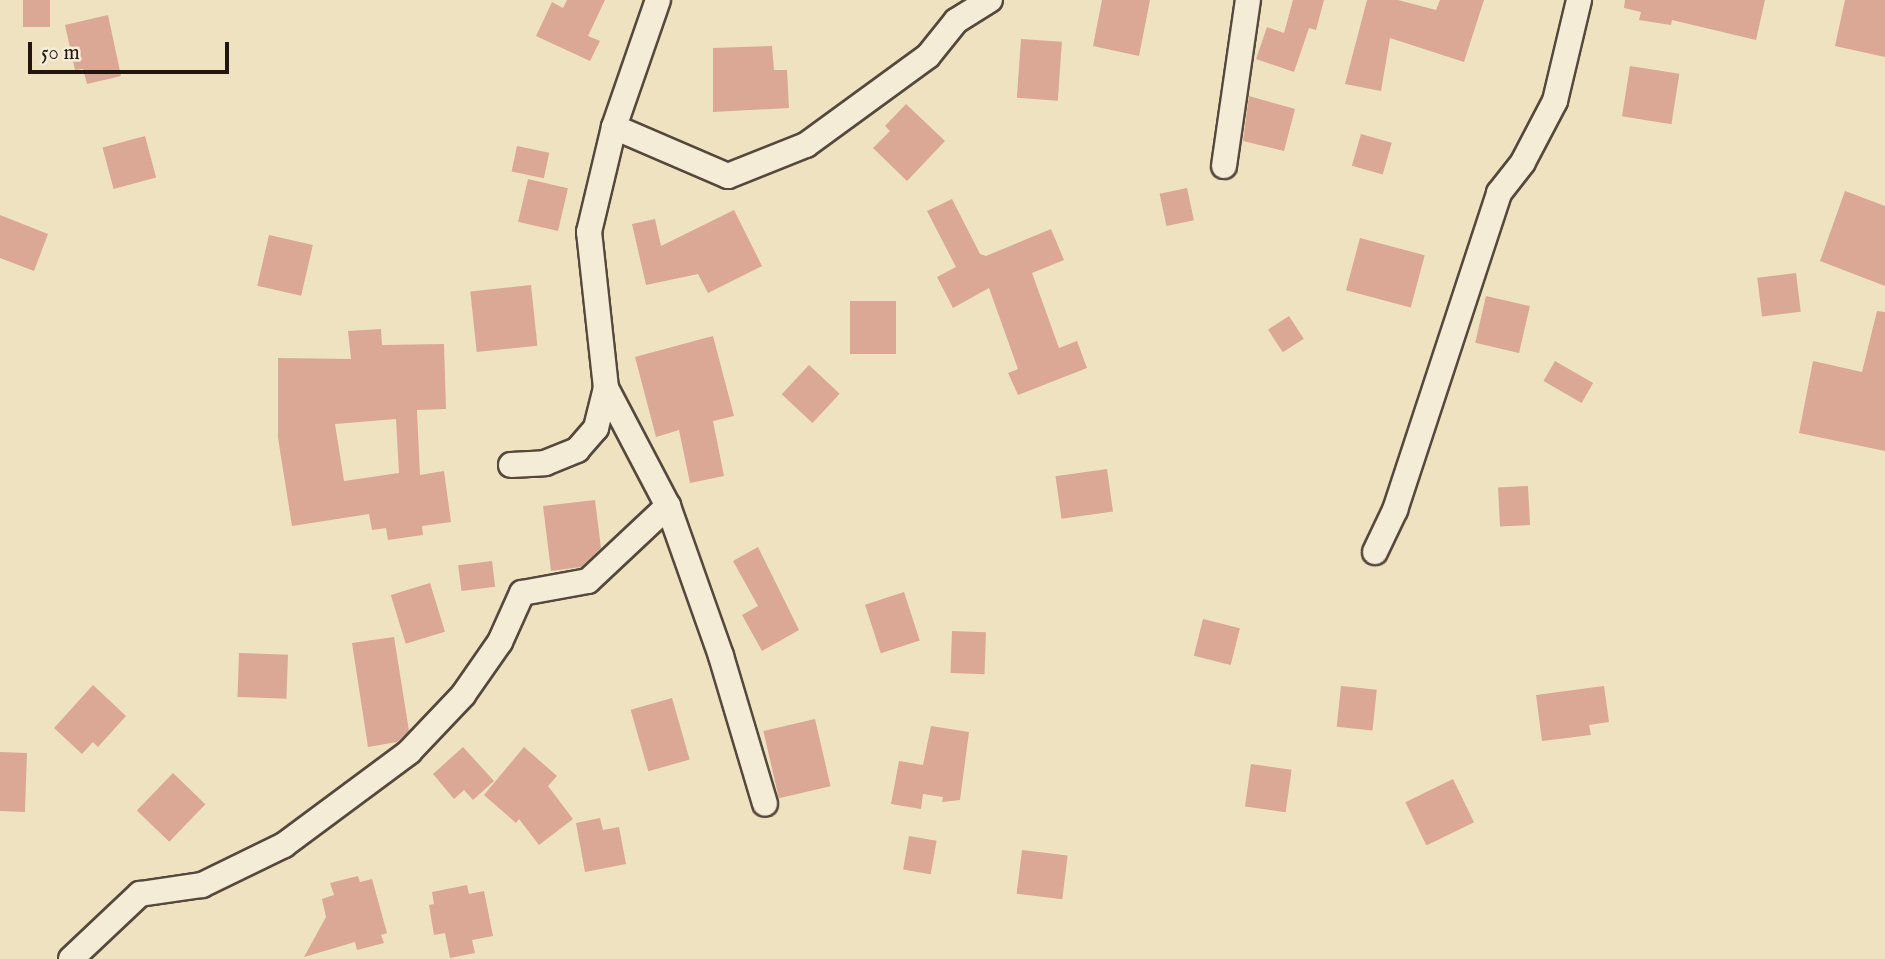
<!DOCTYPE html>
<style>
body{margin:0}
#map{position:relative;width:1885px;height:959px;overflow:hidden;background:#efe2c1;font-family:"IM FELL English",serif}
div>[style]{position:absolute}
.building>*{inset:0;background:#daa894;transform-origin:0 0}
.roads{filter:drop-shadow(2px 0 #55483c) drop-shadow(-2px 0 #55483c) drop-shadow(0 2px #55483c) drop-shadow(0 -2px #55483c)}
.minor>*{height:24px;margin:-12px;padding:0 12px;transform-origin:12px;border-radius:12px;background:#f5ecd7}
span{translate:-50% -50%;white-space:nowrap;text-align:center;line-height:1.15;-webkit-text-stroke:6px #f5ecd7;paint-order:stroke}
.scale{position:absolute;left:28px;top:42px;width:201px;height:32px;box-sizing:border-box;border:4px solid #221510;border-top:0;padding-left:9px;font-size:21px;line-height:24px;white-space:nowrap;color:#221510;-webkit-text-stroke:5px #f5ecd7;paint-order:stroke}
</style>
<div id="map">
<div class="building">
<i style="left:23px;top:0;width:27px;height:27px"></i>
<i style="clip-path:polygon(567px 0,605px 0,588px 36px,600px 41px,590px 61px,536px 36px,552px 2px,563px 8px)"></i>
<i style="clip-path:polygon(1102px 0,1150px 0,1139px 56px,1093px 46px)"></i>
<i style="clip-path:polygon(1293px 0,1324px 0,1316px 30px,1309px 28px,1294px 72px,1256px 59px,1267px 27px,1284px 33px)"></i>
<i style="clip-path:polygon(1367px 0,1398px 0,1436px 10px,1440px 0,1484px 0,1464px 62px,1390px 38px,1381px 91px,1345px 84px)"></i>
<i style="clip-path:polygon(1625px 0,1765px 0,1756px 40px,1672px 20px,1671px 25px,1639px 20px,1641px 12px,1624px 8px)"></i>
<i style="clip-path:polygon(1845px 0,1885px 0,1885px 57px,1835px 46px)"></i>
<i style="clip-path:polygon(108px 15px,121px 76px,87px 84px,83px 69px,75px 70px,65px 25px)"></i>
<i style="left:1021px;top:39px;width:41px;height:59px;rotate:4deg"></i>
<i style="clip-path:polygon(772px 46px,774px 70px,787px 70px,789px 108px,713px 112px,713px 48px)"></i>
<i style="left:1630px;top:66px;width:50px;height:51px;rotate:9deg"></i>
<i style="clip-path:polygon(1249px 96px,1295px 109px,1284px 151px,1243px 141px)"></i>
<i style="clip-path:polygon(906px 104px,945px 141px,907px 181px,873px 148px,890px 131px,885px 126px)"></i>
<i style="left:1361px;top:134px;width:32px;height:33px;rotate:16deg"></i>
<i style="left:145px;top:136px;width:43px;height:44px;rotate:75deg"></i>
<i style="left:517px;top:146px;width:33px;height:26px;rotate:12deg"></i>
<i style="left:528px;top:179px;width:41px;height:44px;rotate:13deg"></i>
<i style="left:1187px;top:188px;width:33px;height:28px;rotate:78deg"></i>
<i style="clip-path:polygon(1845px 191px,1885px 206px,1885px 286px,1820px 261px)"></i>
<i style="clip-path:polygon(952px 199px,980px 254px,986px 256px,1051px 229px,1064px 260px,1032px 273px,1059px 348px,1077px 341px,1087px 368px,1018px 395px,1008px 373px,1018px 369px,989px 288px,953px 308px,937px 277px,956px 267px,927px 211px)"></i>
<i style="clip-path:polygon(734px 210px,762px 266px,708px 293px,698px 274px,646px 285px,632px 224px,655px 219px,661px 246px)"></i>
<i style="clip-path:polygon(0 215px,48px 234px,34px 271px,0 258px)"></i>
<i style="left:269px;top:235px;width:45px;height:52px;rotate:13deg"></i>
<i style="left:1360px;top:238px;width:67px;height:54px;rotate:15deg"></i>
<i style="left:1796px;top:273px;width:39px;height:39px;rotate:83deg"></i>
<i style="left:531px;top:285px;width:61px;height:61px;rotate:84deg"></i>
<i style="left:1486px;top:296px;width:45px;height:48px;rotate:13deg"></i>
<i style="left:850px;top:301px;width:46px;height:53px"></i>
<i style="clip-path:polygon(1877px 311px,1885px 312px,1885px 451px,1799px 433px,1813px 361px,1862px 372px)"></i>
<i style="left:1289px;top:316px;width:27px;height:25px;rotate:57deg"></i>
<i style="clip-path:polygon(evenodd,381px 329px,382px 345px,444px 344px,446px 409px,417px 410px,420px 475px,444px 471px,451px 522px,422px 526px,423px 535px,388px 540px,386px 528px,372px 530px,369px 514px,292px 526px,278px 438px,278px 358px,351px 359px,348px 331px,381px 329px,396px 419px,399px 473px,344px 481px,335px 424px,396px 419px)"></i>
<i style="clip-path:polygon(713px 336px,734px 416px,713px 421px,724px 476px,690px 483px,679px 430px,656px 437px,635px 357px)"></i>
<i style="left:1555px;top:361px;width:44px;height:23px;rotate:30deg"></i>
<i style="left:809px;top:365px;width:42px;height:40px;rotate:43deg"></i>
<i style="left:1107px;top:469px;width:43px;height:52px;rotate:82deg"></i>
<i style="left:1528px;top:486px;width:39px;height:30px;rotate:87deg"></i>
<i style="clip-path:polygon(595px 500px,601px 548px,581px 567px,551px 571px,543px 506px)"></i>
<i style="clip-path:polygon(758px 547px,799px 630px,762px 651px,742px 615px,758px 606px,733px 561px)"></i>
<i style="left:492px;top:561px;width:26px;height:34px;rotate:83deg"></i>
<i style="left:430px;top:583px;width:51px;height:41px;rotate:73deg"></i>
<i style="left:904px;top:592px;width:51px;height:41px;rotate:72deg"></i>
<i style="left:1203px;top:619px;width:38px;height:38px;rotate:14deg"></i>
<i style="left:952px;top:631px;width:34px;height:42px;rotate:2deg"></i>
<i style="clip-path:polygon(394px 637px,409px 731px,397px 742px,368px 747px,352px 643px)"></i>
<i style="left:239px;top:653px;width:49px;height:44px;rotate:2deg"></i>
<i style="clip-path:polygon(93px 685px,126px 716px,98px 747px,93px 742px,82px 754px,54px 728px)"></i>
<i style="left:1341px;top:686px;width:36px;height:41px;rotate:6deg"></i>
<i style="clip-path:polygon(1604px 686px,1609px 722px,1589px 725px,1591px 735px,1542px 741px,1536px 695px)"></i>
<i style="left:672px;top:698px;width:64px;height:43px;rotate:74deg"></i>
<i style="left:815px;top:719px;width:69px;height:53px;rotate:77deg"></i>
<i style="clip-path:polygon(931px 726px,969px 732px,960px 800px,942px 802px,943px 797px,923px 794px,921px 809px,891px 804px,899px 761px,923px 765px)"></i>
<i style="clip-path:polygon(463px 747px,494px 781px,473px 800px,464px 790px,454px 799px,433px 774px)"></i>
<i style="clip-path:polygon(524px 747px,557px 776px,548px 786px,573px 819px,539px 845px,519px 819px,516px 823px,484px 795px)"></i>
<i style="left:0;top:752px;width:27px;height:59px;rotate:2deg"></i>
<i style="left:1251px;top:764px;width:41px;height:43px;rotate:8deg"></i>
<i style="left:173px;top:773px;width:45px;height:52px;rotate:44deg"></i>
<i style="left:1453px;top:779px;width:48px;height:53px;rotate:64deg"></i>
<i style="clip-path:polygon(600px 818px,603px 830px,619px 827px,626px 864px,585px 872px,576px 823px)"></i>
<i style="left:909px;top:836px;width:28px;height:34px;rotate:10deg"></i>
<i style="left:1022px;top:850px;width:46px;height:44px;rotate:7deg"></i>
<i style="clip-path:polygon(358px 876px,360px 882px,372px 879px,387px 933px,381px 935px,384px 943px,357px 950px,355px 942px,304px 957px,326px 917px,322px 899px,334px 895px,330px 883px)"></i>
<i style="clip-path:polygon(467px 885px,469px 894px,484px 891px,493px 936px,472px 940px,475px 953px,450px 958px,445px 933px,434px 935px,429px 905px,434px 904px,432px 892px)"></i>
</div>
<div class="roads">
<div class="minor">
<i style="left:614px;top:127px;width:124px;rotate:23.3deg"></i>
<i style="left:728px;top:176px;width:84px;rotate:-21.7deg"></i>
<i style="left:806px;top:145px;width:151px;rotate:-36.1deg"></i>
<i style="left:928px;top:56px;width:45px;rotate:-51.3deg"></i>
<i style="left:956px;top:21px;width:40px;rotate:-32deg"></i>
<i style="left:1224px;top:166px;width:168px;rotate:-81.8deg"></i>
<i style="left:606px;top:388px;width:133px;rotate:62.3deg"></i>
<i style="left:668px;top:506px;width:159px;rotate:70.5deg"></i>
<i style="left:721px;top:656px;width:154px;rotate:73.4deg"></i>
<i style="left:511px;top:465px;width:34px;rotate:-3deg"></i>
<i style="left:545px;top:463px;width:35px;rotate:-22deg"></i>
<i style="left:577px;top:450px;width:29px;rotate:-49deg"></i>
<i style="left:596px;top:428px;width:41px;rotate:-76deg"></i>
<i style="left:606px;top:388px;width:157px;rotate:-96.2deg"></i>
<i style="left:589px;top:232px;width:108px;rotate:-76.6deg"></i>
<i style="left:614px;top:127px;width:134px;rotate:-70.9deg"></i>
<i style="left:1375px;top:552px;width:47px;rotate:-64.5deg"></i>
<i style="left:1395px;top:510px;width:334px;rotate:-71.8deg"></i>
<i style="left:1499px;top:193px;width:39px;rotate:-52deg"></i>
<i style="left:1523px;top:162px;width:69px;rotate:-62.3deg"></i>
<i style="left:1555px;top:101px;width:104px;rotate:-76.6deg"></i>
<i style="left:71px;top:959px;width:95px;rotate:-43.3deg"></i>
<i style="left:140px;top:894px;width:63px;rotate:-8.3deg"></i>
<i style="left:202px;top:885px;width:91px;rotate:-26deg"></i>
<i style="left:284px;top:845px;width:156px;rotate:-36.6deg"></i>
<i style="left:409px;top:752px;width:79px;rotate:-46.5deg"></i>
<i style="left:463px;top:695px;width:65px;rotate:-55.1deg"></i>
<i style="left:500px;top:642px;width:54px;rotate:-65.8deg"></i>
<i style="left:522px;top:593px;width:67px;rotate:-10.3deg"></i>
<i style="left:588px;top:581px;width:110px;rotate:-43.2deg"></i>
</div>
</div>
<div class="scale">50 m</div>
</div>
